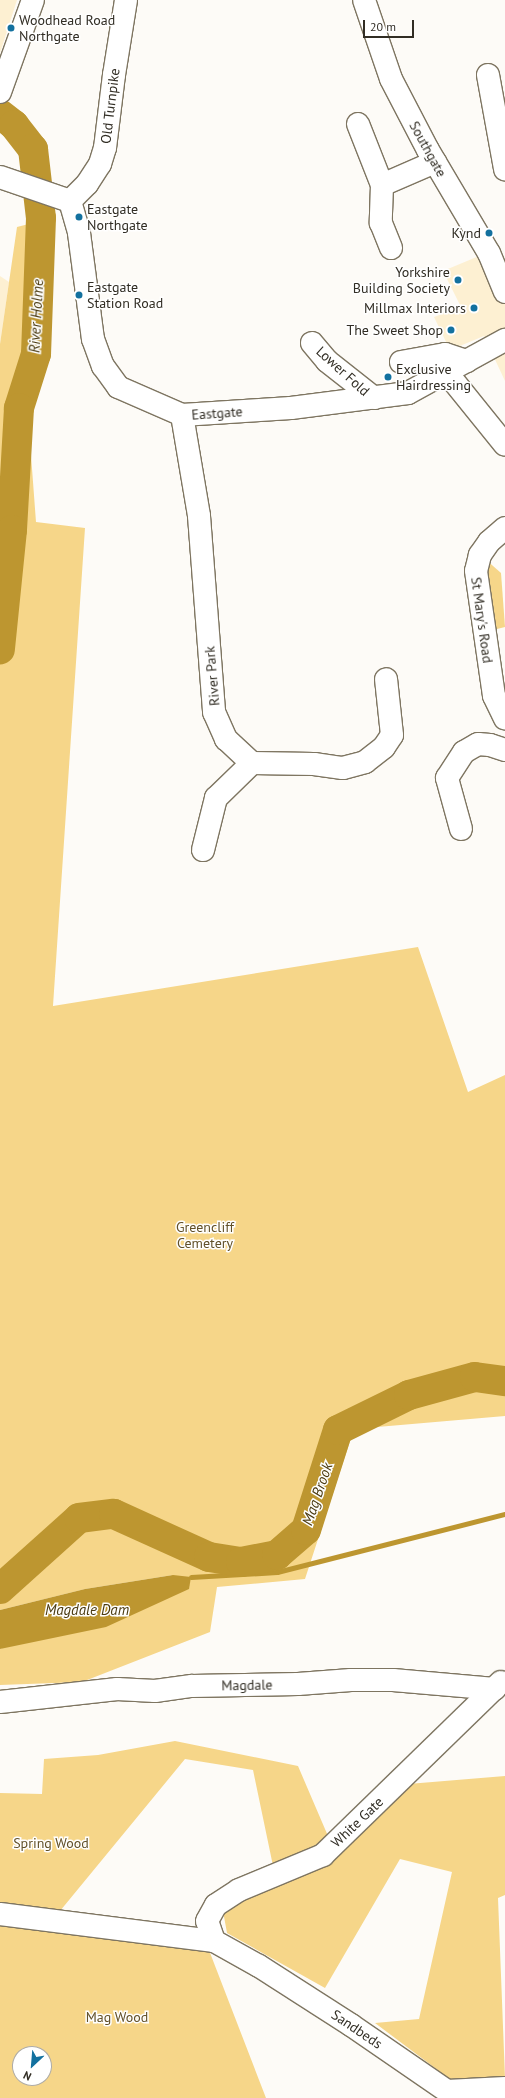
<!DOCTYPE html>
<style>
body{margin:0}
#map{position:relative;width:505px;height:2098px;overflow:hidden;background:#fdfbf7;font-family:"PT Sans",sans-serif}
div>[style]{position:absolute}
.built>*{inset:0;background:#fdf0d2}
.green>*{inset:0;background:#f6d689}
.water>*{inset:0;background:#bd9630}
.stream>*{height:5px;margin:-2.5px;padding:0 2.5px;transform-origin:2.5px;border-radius:2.5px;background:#bd9630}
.river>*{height:30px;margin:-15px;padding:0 15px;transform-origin:15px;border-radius:15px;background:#bd9630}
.roads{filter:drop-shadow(1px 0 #7e7561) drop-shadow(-1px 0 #7e7561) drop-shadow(0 1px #7e7561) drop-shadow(0 -1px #7e7561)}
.minor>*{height:22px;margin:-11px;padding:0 11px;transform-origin:11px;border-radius:11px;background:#fff}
.major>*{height:22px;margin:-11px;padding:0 11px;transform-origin:11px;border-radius:11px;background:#fff}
.dots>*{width:11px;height:11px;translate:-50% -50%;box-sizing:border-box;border:2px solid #fff;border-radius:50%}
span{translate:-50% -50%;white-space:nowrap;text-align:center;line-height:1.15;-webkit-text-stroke:3px #fff;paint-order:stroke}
.poi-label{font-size:14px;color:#312d24}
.left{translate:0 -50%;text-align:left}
.right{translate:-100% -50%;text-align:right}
.street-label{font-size:14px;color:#312d24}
.park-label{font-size:14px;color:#625129}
.water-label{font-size:15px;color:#4b3b11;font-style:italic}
.north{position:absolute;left:12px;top:2046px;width:40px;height:40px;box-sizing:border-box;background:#fff;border:1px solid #adaba7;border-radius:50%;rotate:206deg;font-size:11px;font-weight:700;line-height:16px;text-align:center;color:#312d24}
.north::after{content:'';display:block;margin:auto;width:14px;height:18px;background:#13719f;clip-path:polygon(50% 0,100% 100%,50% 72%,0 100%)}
.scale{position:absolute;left:363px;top:20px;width:51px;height:18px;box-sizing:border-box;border:2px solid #312d24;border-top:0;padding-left:5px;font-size:12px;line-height:14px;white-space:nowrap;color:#312d24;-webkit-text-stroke:3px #fff;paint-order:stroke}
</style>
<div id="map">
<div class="built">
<i style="clip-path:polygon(0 0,17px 0,0 53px)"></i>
<i style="clip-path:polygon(479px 256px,505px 286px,505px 381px,484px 336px,450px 350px,434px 317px,461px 307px,443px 271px)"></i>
<i style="clip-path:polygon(0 276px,9px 282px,0 344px)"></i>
</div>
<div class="green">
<i style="clip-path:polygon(52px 218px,49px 315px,29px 428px,36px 522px,85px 528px,53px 1006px,418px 947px,468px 1092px,505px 1075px,505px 1416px,354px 1429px,305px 1579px,217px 1587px,210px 1632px,82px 1682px,0 1685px,0 1649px,173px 1575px,85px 1589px,0 1610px,0 344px,17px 227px)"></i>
<i style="clip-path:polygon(484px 558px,501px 573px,505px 627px,493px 630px)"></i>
<i style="clip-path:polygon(175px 1741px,298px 1766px,328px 1836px,384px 1786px,505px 1776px,505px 1895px,498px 1898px,505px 2078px,451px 2080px,375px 2023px,419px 2019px,452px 1872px,400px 1859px,325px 1988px,227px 1933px,223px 1911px,277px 1885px,253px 1770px,185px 1759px,60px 1911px,0 1904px,0 1793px,42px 1794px,44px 1759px,98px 1755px)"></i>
<i style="clip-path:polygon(evenodd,0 1922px,207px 1945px,266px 2098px,0 2098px,0 1922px,20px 2054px,44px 2054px,44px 2078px,20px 2078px,20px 2054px)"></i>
</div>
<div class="water">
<i style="clip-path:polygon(173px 1575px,191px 1577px,189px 1589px,106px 1627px,0 1649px,0 1610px,85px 1589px)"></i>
</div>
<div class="stream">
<i style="left:241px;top:1562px;width:12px;rotate:90deg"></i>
<i style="left:191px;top:1577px;width:86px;rotate:-3.3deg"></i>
<i style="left:277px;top:1572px;width:235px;rotate:-14.3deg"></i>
</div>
<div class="river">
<i style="left:0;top:114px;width:18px;rotate:38deg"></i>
<i style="left:14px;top:125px;width:31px;rotate:52deg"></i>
<i style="left:33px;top:149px;width:69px;rotate:83.4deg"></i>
<i style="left:41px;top:218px;width:136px;rotate:92.1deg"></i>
<i style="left:36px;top:354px;width:57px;rotate:107.5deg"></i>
<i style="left:19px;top:408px;width:122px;rotate:93.3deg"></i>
<i style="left:12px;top:530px;width:120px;rotate:95.8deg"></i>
<i style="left:0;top:1589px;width:106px;rotate:-41.9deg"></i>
<i style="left:79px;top:1518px;width:35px;rotate:-7deg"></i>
<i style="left:114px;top:1514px;width:104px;rotate:24.4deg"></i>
<i style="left:209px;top:1557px;width:32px;rotate:9deg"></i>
<i style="left:241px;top:1562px;width:37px;rotate:-11deg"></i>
<i style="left:277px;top:1555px;width:38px;rotate:-41deg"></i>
<i style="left:306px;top:1530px;width:105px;rotate:-72.3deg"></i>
<i style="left:338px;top:1430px;width:79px;rotate:-26.2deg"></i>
<i style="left:409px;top:1395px;width:68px;rotate:-15.3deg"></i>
<i style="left:475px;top:1377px;width:30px;rotate:8deg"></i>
</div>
<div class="roads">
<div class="minor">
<i style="left:364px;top:0;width:83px;rotate:71.1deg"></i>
<i style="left:391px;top:79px;width:80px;rotate:62.5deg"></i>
<i style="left:428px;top:150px;width:120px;rotate:59.4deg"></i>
<i style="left:489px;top:253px;width:42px;rotate:67.7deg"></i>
<i style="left:488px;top:75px;width:96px;rotate:79.7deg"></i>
<i style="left:358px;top:124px;width:66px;rotate:68.5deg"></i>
<i style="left:382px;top:185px;width:38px;rotate:92deg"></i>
<i style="left:381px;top:223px;width:27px;rotate:68deg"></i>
<i style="left:0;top:177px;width:74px;rotate:18.9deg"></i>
<i style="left:70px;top:201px;width:33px;rotate:74deg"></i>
<i style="left:79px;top:233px;width:107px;rotate:82.5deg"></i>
<i style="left:93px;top:339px;width:29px;rotate:70deg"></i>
<i style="left:103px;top:366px;width:26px;rotate:54deg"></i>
<i style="left:118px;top:387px;width:70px;rotate:23.6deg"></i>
<i style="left:182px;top:415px;width:109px;rotate:-3.7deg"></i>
<i style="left:291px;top:408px;width:118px;rotate:-7.3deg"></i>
<i style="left:408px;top:393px;width:111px;rotate:-28.7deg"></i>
<i style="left:382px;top:185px;width:58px;rotate:-23.5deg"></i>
<i style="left:70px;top:201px;width:24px;rotate:-45deg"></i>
<i style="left:87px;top:184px;width:24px;rotate:-57deg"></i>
<i style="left:100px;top:164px;width:17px;rotate:-73deg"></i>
<i style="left:105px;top:148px;width:74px;rotate:-83deg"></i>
<i style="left:114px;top:75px;width:76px;rotate:-80.9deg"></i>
<i style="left:312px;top:343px;width:23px;rotate:50deg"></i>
<i style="left:327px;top:361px;width:60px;rotate:38.2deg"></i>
<i style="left:401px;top:362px;width:45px;rotate:-10.3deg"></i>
<i style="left:445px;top:354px;width:23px;rotate:18deg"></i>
<i style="left:447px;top:373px;width:92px;rotate:51.1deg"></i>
<i style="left:182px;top:415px;width:102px;rotate:80.4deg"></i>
<i style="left:199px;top:516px;width:197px;rotate:85.6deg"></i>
<i style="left:214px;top:712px;width:30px;rotate:66deg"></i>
<i style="left:226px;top:739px;width:35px;rotate:43deg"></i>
<i style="left:252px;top:763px;width:62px;rotate:0.9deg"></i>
<i style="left:314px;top:764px;width:29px;rotate:8deg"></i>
<i style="left:343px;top:768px;width:23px;rotate:-15deg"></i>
<i style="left:365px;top:762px;width:24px;rotate:-38deg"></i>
<i style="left:384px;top:747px;width:14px;rotate:-56deg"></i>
<i style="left:392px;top:735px;width:56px;rotate:-96.1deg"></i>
<i style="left:505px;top:528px;width:21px;rotate:139deg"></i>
<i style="left:489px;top:542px;width:16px;rotate:125deg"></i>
<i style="left:480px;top:555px;width:16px;rotate:104deg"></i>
<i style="left:476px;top:571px;width:126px;rotate:81.8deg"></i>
<i style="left:494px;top:696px;width:25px;rotate:64deg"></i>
<i style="left:461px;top:829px;width:53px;rotate:-105.4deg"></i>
<i style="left:447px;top:778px;width:31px;rotate:-57deg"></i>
<i style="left:464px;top:752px;width:16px;rotate:-30deg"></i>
<i style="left:478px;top:744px;width:12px;rotate:5deg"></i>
<i style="left:490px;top:745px;width:16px;rotate:18deg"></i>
<i style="left:203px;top:850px;width:54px;rotate:-76deg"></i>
<i style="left:216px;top:798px;width:50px;rotate:-44.2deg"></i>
<i style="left:0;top:1702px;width:118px;rotate:-6.3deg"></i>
<i style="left:117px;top:1689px;width:38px;rotate:3deg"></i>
<i style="left:155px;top:1691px;width:37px;rotate:-8deg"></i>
<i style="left:192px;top:1686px;width:106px;rotate:-1.1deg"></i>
<i style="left:298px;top:1684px;width:53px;rotate:-4.3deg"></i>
<i style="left:351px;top:1680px;width:42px"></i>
<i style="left:393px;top:1680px;width:102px;rotate:5deg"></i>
<i style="left:0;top:1914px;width:216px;rotate:7.2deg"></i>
<i style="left:214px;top:1941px;width:51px;rotate:29.1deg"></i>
<i style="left:259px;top:1966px;width:109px;rotate:32.7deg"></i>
<i style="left:351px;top:2025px;width:116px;rotate:34.5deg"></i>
<i style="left:447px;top:2091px;width:58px;rotate:-3deg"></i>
<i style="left:214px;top:1941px;width:21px;rotate:-109deg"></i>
<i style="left:207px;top:1921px;width:18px;rotate:-61deg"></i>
<i style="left:216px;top:1905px;width:27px;rotate:-33deg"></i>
<i style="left:239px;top:1890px;width:91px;rotate:-22.6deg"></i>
<i style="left:323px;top:1855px;width:248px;rotate:-44.2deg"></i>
</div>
<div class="major">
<i style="left:0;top:92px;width:98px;rotate:-70.3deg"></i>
</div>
</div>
<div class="dots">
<i style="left:11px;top:28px;background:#13719f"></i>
<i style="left:79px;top:217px;background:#13719f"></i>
<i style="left:489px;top:233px;background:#13719f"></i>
<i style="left:458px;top:280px;background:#13719f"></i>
<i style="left:79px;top:295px;background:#13719f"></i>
<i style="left:474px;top:308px;background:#13719f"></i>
<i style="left:451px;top:330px;background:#13719f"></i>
<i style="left:388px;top:377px;background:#13719f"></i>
</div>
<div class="poi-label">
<span class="left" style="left:19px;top:28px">Woodhead Road<br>Northgate</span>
<span class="left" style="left:87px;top:217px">Eastgate<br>Northgate</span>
<span class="right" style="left:481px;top:233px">Kynd</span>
<span class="right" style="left:450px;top:280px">Yorkshire<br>Building Society</span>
<span class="left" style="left:87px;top:295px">Eastgate<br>Station Road</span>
<span class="right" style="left:466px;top:308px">Millmax Interiors</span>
<span class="right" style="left:443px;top:330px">The Sweet Shop</span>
<span class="left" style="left:396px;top:377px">Exclusive<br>Hairdressing</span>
</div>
<div class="street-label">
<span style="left:110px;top:106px;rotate:-83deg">Old Turnpike</span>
<span style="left:428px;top:149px;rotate:61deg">Southgate</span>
<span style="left:343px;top:371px;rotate:42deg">Lower Fold</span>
<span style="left:217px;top:413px;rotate:-4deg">Eastgate</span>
<span style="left:482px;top:620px;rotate:82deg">St Mary's Road</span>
<span style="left:212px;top:676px;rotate:-95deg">River Park</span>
<span style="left:247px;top:1685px;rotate:-1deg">Magdale</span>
<span style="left:357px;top:1822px;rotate:-44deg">White Gate</span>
<span style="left:357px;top:2029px;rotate:34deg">Sandbeds</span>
</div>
<div class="park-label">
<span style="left:205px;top:1235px">Greencliff<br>Cemetery</span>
<span style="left:51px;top:1843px">Spring Wood</span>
<span style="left:117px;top:2017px">Mag Wood</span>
</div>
<div class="water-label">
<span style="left:36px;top:316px;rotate:-87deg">River Holme</span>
<span style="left:317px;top:1494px;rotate:-71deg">Mag Brook</span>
<span style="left:87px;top:1610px">Magdale Dam</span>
</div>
<div class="north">N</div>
<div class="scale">20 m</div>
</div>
